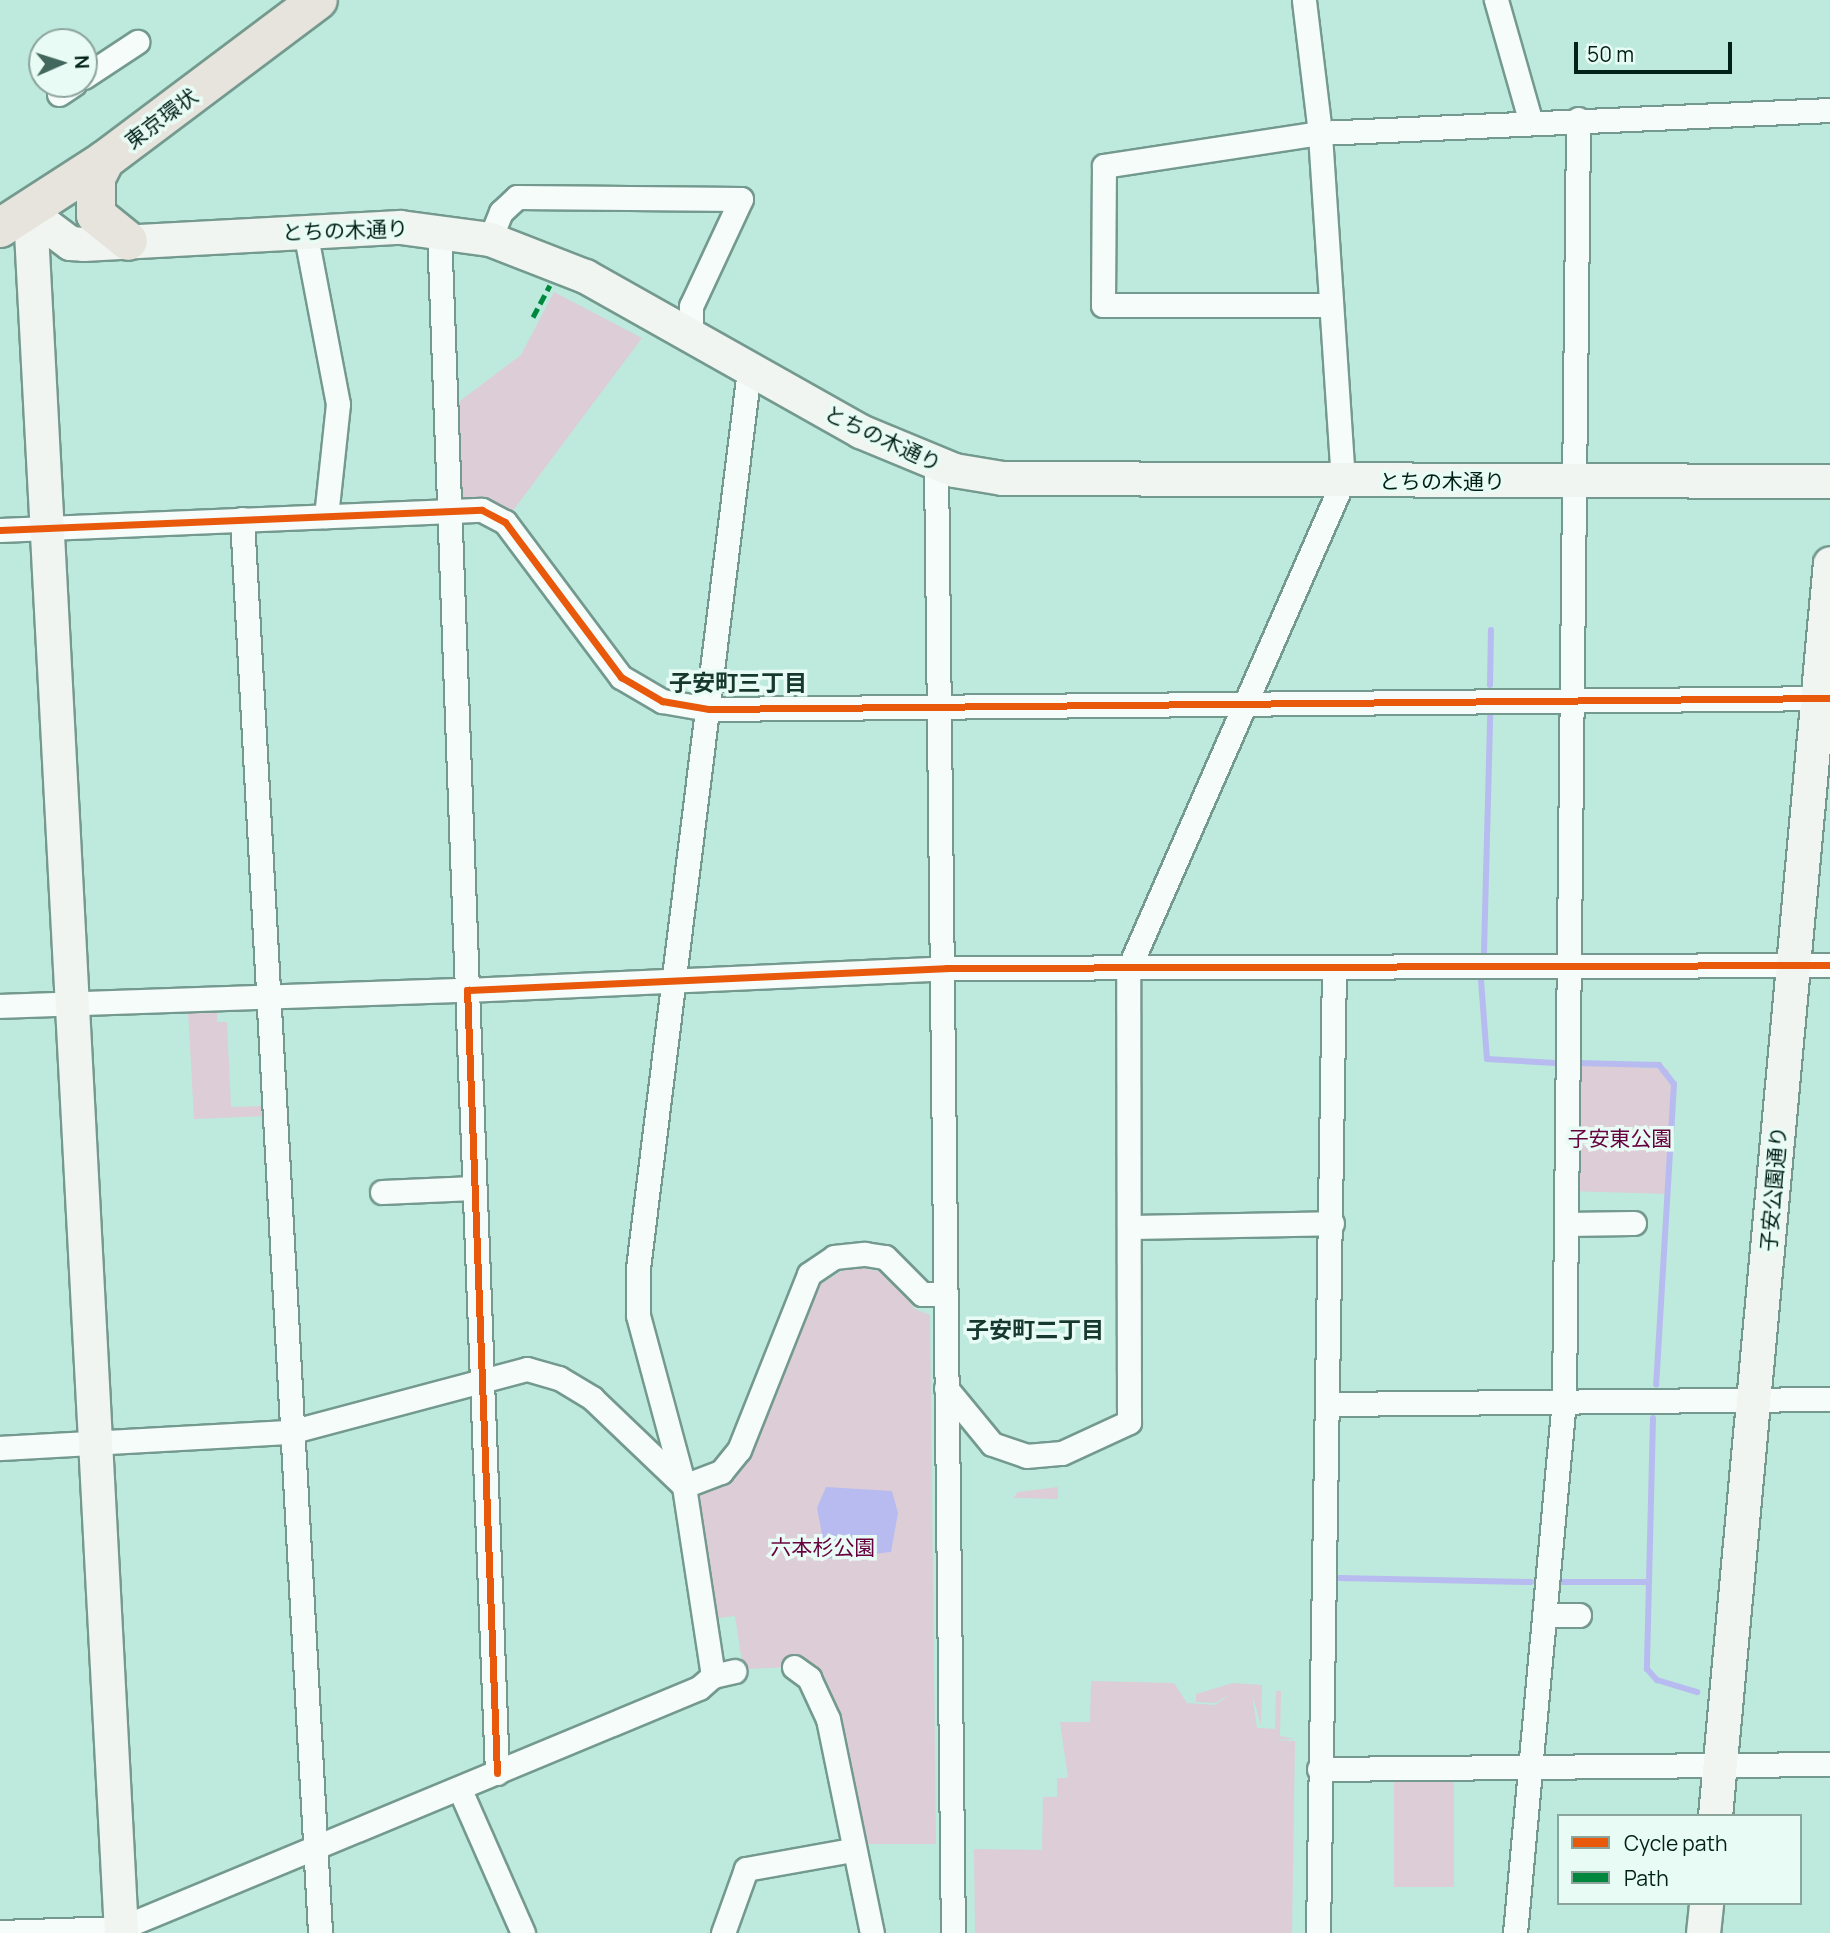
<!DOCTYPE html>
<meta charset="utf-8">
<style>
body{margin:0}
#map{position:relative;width:1830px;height:1933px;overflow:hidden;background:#bdeadc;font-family:Manrope,"Noto Sans JP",sans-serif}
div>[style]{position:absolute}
.green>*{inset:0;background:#ddcdd6;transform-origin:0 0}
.water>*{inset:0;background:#b8bbf0}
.stream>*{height:6px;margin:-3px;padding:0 3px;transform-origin:3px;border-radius:3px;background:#b8bbf0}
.roads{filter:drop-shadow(2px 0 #74998e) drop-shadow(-2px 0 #74998e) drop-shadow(0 2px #74998e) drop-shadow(0 -2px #74998e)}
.street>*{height:23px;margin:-11.5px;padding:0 11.5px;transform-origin:11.5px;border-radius:11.5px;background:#f5fcfa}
.secondary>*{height:33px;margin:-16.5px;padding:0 16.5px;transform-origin:16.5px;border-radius:16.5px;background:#f1f5f1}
.highway>*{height:38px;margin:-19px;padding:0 19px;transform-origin:19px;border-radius:19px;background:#e6e4dc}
.quiet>*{height:5px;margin-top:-2.5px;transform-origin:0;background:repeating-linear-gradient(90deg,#00873e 0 10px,transparent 0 15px)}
.cycleway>*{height:7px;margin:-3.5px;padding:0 3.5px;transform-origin:3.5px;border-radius:3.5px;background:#e8590c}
span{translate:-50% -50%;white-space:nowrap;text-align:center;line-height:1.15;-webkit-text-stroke:7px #e8fbf4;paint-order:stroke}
.street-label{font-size:21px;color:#002118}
.park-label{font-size:21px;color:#67003e}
.neighbourhood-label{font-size:23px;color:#16382e;font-weight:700}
.legend{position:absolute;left:1557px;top:1814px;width:245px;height:91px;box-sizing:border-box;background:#e8fbf4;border:2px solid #8ba49c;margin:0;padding:9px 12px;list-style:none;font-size:21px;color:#002118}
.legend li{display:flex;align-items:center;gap:14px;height:35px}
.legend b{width:35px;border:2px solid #8ba49c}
.north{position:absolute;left:28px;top:28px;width:70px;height:70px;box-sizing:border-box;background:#e8fbf4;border:2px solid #8ba49c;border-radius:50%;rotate:87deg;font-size:19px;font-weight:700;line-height:28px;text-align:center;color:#002118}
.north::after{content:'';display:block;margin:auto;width:24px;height:32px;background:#42675d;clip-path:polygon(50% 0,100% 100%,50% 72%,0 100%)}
.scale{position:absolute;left:1574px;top:42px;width:158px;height:32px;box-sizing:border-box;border:4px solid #002118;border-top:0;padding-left:9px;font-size:21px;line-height:24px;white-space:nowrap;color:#002118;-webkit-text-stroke:5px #e8fbf4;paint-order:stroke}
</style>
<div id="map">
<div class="green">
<i style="clip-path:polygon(554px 292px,642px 338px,506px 520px,452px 497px,452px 407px,521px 355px)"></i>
<i style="clip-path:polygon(217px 1010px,217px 1022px,227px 1022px,231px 1107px,267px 1106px,268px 1116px,194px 1119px,188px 1011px)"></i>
<i style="clip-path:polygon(1570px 1063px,1668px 1069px,1674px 1084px,1669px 1194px,1568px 1191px)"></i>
<i style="clip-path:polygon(851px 1265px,886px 1273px,915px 1309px,930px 1315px,936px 1844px,850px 1844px,828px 1719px,794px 1667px,743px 1669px,735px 1616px,704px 1620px,695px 1491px,726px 1480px,753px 1453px,818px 1286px)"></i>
<i style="clip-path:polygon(1058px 1487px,1058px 1499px,1013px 1498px,1018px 1492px)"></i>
<i style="clip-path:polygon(1091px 1681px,1174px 1683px,1187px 1703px,1215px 1705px,1232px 1693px,1215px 1703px,1196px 1702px,1196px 1694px,1233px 1683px,1262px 1685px,1261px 1725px,1252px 1694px,1257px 1728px,1275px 1729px,1276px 1691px,1281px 1691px,1280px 1736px,1295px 1739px,1274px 1740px,1295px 1741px,1292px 1933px,975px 1933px,974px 1849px,1042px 1850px,1043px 1797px,1057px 1797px,1057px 1778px,1068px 1778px,1060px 1722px,1090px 1722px)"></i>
<i style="left:1394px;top:1768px;width:60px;height:119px"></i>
</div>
<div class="water">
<i style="clip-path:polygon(826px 1487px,892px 1491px,898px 1513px,891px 1552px,827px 1559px,817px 1508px)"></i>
</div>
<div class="stream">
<i style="left:1490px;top:685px;width:55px;rotate:-89deg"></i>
<i style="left:1484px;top:952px;width:236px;rotate:-88.5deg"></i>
<i style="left:1481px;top:980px;width:79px;rotate:85.7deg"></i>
<i style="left:1487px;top:1059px;width:68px;rotate:3.4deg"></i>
<i style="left:1577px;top:1063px;width:82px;rotate:1.4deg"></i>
<i style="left:1659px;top:1065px;width:24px;rotate:52deg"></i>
<i style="left:1674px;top:1084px;width:301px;rotate:93.4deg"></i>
<i style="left:1653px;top:1418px;width:251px;rotate:91.4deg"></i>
<i style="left:1647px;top:1669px;width:15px;rotate:48deg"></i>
<i style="left:1657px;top:1680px;width:42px;rotate:16.7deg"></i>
<i style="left:1339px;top:1578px;width:192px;rotate:1.2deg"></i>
<i style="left:1560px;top:1582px;width:87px"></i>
</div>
<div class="roads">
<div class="street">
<i style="left:1496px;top:0;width:124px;rotate:74.1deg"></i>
<i style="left:84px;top:77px;width:64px;rotate:-33.4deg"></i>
<i style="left:59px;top:94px;width:18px;rotate:-34deg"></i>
<i style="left:305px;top:231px;width:176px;rotate:79.2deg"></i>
<i style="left:338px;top:404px;width:113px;rotate:96.1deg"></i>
<i style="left:490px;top:239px;width:29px;rotate:-68deg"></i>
<i style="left:501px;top:212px;width:22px;rotate:-43deg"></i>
<i style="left:517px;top:197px;width:224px;rotate:0.5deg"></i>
<i style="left:741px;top:199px;width:118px;rotate:115deg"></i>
<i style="left:691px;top:306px;width:30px;rotate:90deg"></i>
<i style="left:1327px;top:305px;width:224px;rotate:180deg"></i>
<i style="left:1103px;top:305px;width:139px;rotate:-89.6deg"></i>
<i style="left:1104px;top:166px;width:219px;rotate:-8.7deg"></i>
<i style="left:1320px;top:133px;width:511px;rotate:-2.58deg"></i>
<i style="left:936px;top:464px;width:1469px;rotate:89.34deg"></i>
<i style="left:242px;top:519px;width:1416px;rotate:86.84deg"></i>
<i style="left:0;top:530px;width:482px;rotate:-2.4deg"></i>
<i style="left:482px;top:510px;width:26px;rotate:28deg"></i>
<i style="left:505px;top:522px;width:194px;rotate:53.2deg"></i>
<i style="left:621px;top:677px;width:48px;rotate:30.3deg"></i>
<i style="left:662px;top:701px;width:48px;rotate:9.7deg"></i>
<i style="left:709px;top:709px;width:1121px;rotate:-0.56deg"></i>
<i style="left:0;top:1006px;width:467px;rotate:-2deg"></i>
<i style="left:467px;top:990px;width:762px;rotate:-92.11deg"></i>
<i style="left:382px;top:1192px;width:91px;rotate:-2.5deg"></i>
<i style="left:1567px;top:1224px;width:67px;rotate:-0.9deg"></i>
<i style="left:1132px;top:1227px;width:200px;rotate:-1.1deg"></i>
<i style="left:946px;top:1388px;width:72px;rotate:50.6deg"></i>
<i style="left:992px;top:1444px;width:36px;rotate:19deg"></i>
<i style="left:1026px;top:1456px;width:36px;rotate:-5deg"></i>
<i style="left:1062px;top:1453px;width:74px;rotate:-24.8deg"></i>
<i style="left:1129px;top:1422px;width:452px;rotate:-90.1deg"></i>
<i style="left:1128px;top:970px;width:534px;rotate:-66.27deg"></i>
<i style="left:1343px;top:481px;width:349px;rotate:-93.8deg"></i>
<i style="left:1320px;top:133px;width:134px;rotate:-96.9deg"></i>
<i style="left:1328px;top:1404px;width:502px;rotate:-0.57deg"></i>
<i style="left:0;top:1448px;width:290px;rotate:-3.2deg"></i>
<i style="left:290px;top:1432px;width:245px;rotate:-14.9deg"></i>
<i style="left:527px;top:1369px;width:33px;rotate:16deg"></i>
<i style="left:559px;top:1378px;width:39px;rotate:31deg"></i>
<i style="left:592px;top:1398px;width:127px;rotate:43.7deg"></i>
<i style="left:684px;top:1486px;width:40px;rotate:-21deg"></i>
<i style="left:721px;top:1472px;width:28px;rotate:-51deg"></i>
<i style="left:739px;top:1450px;width:189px;rotate:-68.3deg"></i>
<i style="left:809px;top:1274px;width:30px;rotate:-34deg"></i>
<i style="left:834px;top:1257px;width:31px;rotate:-6deg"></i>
<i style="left:865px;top:1254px;width:20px;rotate:9deg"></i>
<i style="left:885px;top:1257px;width:52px;rotate:45deg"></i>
<i style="left:922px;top:1294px;width:21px"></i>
<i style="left:1544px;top:1615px;width:35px"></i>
<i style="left:794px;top:1667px;width:19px;rotate:36deg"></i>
<i style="left:809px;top:1678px;width:45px;rotate:65.1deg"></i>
<i style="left:828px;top:1719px;width:218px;rotate:78.4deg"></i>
<i style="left:713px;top:1676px;width:22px;rotate:-13deg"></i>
<i style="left:1319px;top:1769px;width:511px;rotate:-0.56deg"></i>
<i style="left:497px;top:1773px;width:784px;rotate:-92.19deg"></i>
<i style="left:467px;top:990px;width:480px;rotate:-2.6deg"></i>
<i style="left:946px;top:968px;width:884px;rotate:-0.19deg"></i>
<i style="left:460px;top:1790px;width:156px;rotate:66.2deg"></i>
<i style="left:0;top:1932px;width:121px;rotate:-1.9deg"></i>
<i style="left:121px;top:1928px;width:626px;rotate:-22.55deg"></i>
<i style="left:699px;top:1688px;width:18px;rotate:-41deg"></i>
<i style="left:713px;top:1676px;width:192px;rotate:-98.7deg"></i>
<i style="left:684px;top:1486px;width:177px;rotate:-105.1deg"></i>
<i style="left:638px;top:1315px;width:47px;rotate:-90deg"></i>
<i style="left:638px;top:1268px;width:905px;rotate:-82.95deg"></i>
<i style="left:723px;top:1933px;width:68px;rotate:-70.2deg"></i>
<i style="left:746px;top:1869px;width:108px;rotate:-10.2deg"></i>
<i style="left:1318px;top:1933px;width:964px;rotate:-89.05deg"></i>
<i style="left:1515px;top:1933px;width:535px;rotate:-84.75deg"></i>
<i style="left:1564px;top:1400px;width:1281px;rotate:-89.37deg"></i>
</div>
<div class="secondary">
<i style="left:30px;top:213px;width:50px;rotate:36.9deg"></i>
<i style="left:70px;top:243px;width:13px;rotate:4deg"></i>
<i style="left:83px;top:244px;width:317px;rotate:-3.1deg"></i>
<i style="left:400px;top:227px;width:91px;rotate:7.6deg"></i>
<i style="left:490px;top:239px;width:102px;rotate:21.3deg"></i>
<i style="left:585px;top:276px;width:316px;rotate:29.4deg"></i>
<i style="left:860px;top:431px;width:102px;rotate:22.5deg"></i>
<i style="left:954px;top:470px;width:49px;rotate:9.5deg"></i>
<i style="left:1002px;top:478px;width:828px;rotate:0.21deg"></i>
<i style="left:30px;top:213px;width:1722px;rotate:86.97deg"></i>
<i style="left:1715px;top:1816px;width:1258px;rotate:-84.76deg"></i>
<i style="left:1703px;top:1933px;width:30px;rotate:-84deg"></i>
</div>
<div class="highway">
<i style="left:105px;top:160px;width:20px;rotate:117deg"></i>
<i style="left:96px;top:178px;width:37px;rotate:90deg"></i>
<i style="left:96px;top:215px;width:41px;rotate:39.1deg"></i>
<i style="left:0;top:228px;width:125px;rotate:-32.9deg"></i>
<i style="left:105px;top:160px;width:266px;rotate:-36.9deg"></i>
</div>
</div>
<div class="quiet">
<i style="left:533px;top:317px;width:36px;rotate:-62deg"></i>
</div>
<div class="cycleway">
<i style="left:0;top:530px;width:482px;rotate:-2.4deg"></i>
<i style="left:482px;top:510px;width:26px;rotate:28deg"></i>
<i style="left:505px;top:522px;width:194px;rotate:53.2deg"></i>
<i style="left:621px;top:677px;width:48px;rotate:30.3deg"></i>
<i style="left:662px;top:701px;width:48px;rotate:9.7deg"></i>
<i style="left:709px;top:709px;width:1121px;rotate:-0.56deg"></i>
<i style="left:497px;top:1773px;width:784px;rotate:-92.19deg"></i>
<i style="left:467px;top:990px;width:480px;rotate:-2.6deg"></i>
<i style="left:946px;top:968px;width:884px;rotate:-0.19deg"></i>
</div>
<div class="street-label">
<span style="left:161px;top:118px;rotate:-37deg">東京環状</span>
<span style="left:345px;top:230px;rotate:-2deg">とちの木通り</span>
<span style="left:883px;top:438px;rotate:25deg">とちの木通り</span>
<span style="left:1442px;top:481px">とちの木通り</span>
<span style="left:1773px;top:1189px;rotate:-85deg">子安公園通り</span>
</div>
<div class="park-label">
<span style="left:1620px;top:1138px">子安東公園</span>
<span style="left:823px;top:1547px">六本杉公園</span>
</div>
<div class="neighbourhood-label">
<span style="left:738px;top:682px">子安町三丁目</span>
<span style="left:1035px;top:1329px">子安町二丁目</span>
</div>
<ul class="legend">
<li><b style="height:9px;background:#e8590c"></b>Cycle path</li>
<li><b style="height:9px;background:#00873e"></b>Path</li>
</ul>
<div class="north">N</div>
<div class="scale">50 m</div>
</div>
